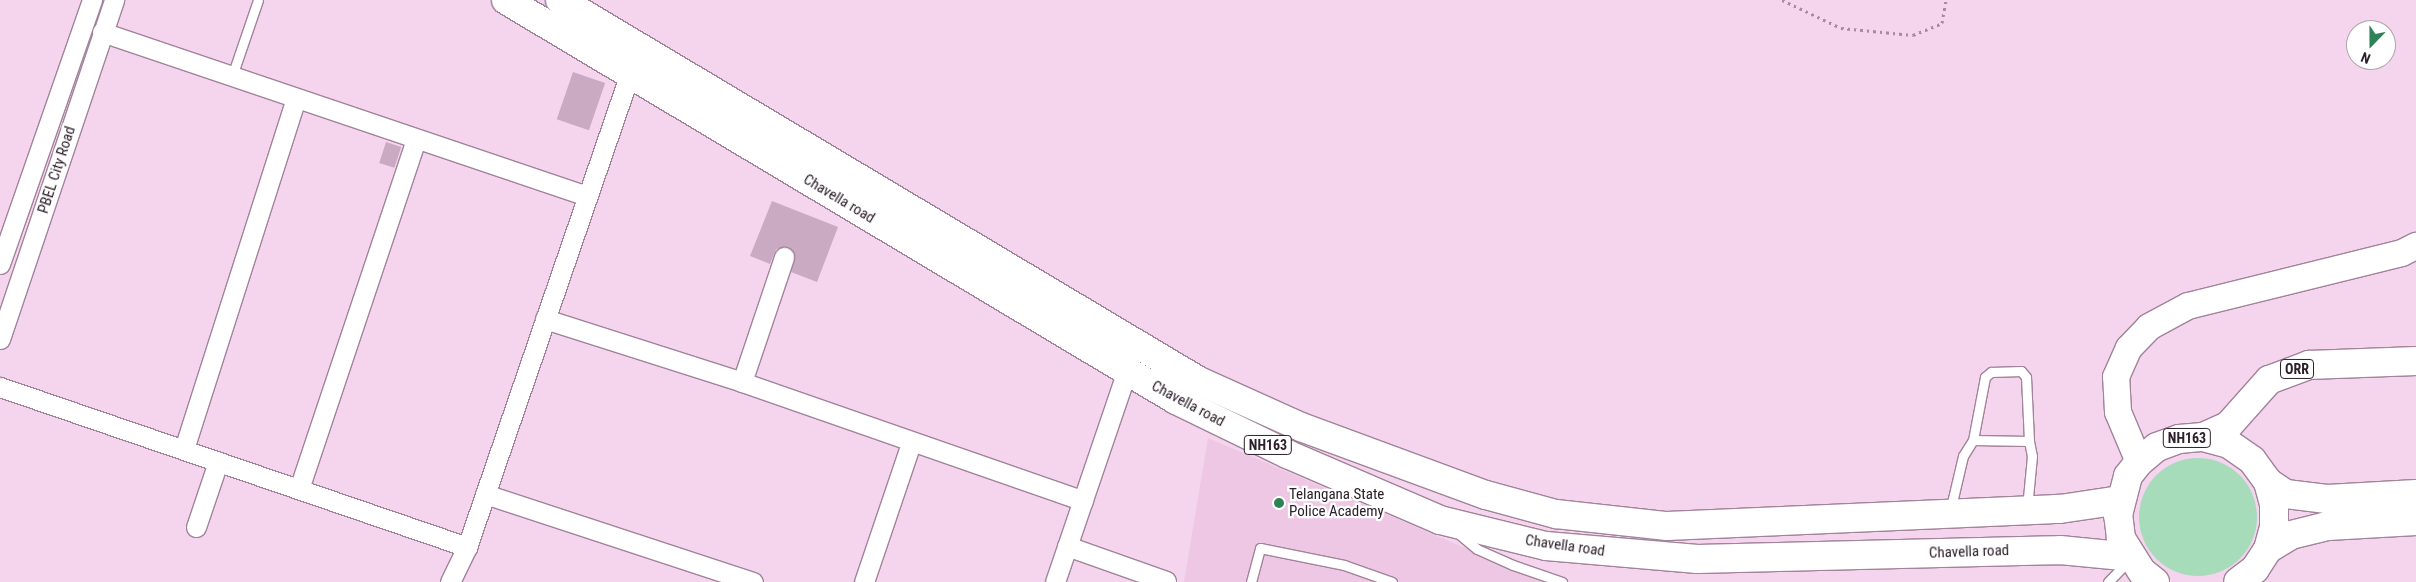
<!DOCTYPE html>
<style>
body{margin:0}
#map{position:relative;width:2416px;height:582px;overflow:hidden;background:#f5d4ed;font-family:"Roboto Condensed",sans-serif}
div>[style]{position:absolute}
.built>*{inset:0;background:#eec7e5}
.green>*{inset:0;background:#a7dcba}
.round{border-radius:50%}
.building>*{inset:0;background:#caaac3;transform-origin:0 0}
.path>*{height:3px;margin-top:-1.5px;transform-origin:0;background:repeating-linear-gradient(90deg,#a48b9e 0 2.5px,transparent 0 6.5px)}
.roads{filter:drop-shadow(1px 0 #a1839a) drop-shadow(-1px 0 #a1839a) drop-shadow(0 1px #a1839a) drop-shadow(0 -1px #a1839a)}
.lane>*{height:9px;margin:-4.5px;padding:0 4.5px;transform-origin:4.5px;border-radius:4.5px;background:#fff}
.street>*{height:19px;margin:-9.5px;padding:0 9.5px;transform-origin:9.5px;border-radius:9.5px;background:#fff}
.secondary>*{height:26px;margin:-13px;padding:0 13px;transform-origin:13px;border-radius:13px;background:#fff}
.highway>*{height:28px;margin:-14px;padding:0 14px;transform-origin:14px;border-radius:14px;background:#fff}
.dots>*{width:14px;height:14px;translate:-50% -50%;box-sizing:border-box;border:2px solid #fff;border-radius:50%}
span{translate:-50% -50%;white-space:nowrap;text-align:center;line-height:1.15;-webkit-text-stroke:4.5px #fff;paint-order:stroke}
.shield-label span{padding:1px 4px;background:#fff;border:1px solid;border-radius:4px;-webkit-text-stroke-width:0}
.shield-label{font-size:14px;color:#2c202a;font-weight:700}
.street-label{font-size:15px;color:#2c202a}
.poi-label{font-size:15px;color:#2c202a}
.left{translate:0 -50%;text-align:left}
.north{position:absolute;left:2346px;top:20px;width:50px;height:50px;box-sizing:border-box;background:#fff;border:1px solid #aba6aa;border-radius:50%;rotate:202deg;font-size:14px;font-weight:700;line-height:20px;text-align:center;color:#2c202a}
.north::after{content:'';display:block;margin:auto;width:18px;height:22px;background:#2e8356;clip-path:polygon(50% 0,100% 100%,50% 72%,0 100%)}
</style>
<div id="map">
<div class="built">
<i style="clip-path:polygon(1208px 438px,1512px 568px,1553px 582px,1184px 582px)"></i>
</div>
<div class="green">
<i class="round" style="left:2139px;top:458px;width:118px;height:118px"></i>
</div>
<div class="building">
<i style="left:573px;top:72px;width:34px;height:50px;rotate:19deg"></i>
<i style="left:386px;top:142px;width:16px;height:22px;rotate:18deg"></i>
<i style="clip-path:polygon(772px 201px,838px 227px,817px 282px,791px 272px,795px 255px,788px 247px,776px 249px,770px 264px,750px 256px)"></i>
</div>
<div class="path">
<i style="left:1782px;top:0;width:65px;rotate:25.4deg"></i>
<i style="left:1841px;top:28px;width:72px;rotate:5.6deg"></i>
<i style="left:1913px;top:35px;width:31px;rotate:-22deg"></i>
<i style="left:1942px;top:23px;width:23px;rotate:-80deg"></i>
</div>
<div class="roads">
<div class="lane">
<i style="left:232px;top:76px;width:80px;rotate:-71.1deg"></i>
<i style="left:1973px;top:440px;width:56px;rotate:1deg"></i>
<i style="left:1950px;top:511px;width:57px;rotate:-76.7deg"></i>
<i style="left:1963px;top:456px;width:19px;rotate:-58deg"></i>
<i style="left:1973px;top:440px;width:64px;rotate:-79.2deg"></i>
<i style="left:1985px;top:377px;width:8px;rotate:-40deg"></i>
<i style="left:1991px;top:372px;width:30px;rotate:-2deg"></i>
<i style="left:2021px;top:371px;width:8px;rotate:50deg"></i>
<i style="left:2026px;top:377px;width:64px;rotate:87.3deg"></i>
<i style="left:2029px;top:441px;width:15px;rotate:79deg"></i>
<i style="left:2032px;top:456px;width:52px;rotate:95.5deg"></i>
<i style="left:1459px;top:534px;width:23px;rotate:40deg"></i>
<i style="left:1477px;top:549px;width:39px;rotate:24deg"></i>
<i style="left:1513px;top:565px;width:52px;rotate:19.1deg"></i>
<i style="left:1251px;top:582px;width:35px;rotate:-75deg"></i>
<i style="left:1260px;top:548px;width:86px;rotate:11.4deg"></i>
<i style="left:1344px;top:565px;width:51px;rotate:19.5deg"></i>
<i style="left:2108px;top:582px;width:29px;rotate:-46deg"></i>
</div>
<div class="street">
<i style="left:102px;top:32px;width:512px;rotate:18.68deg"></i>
<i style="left:0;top:264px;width:280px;rotate:-70.8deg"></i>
<i style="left:545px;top:319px;width:207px;rotate:17.7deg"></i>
<i style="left:742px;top:382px;width:361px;rotate:19.2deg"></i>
<i style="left:0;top:339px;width:358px;rotate:-71.4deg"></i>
<i style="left:742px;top:382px;width:132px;rotate:-71.4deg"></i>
<i style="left:0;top:387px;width:494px;rotate:18.9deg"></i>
<i style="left:184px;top:449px;width:367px;rotate:-72.3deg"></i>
<i style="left:299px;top:489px;width:369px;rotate:-71.5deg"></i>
<i style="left:485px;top:494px;width:282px;rotate:18.2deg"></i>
<i style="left:196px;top:527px;width:69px;rotate:-71.3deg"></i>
<i style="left:1067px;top:546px;width:105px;rotate:19.5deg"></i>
<i style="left:450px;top:582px;width:39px;rotate:-64deg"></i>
<i style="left:467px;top:547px;width:501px;rotate:-71.02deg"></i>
<i style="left:864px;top:582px;width:147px;rotate:-71.3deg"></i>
<i style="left:1055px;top:582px;width:223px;rotate:-71.2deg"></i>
</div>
<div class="secondary">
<i style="left:2139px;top:462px;width:54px;rotate:-112.8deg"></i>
<i style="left:2118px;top:412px;width:35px;rotate:-93deg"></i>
<i style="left:2116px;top:377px;width:32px;rotate:-66deg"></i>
<i style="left:2129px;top:348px;width:29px;rotate:-46deg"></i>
<i style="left:2149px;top:327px;width:44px;rotate:-28.3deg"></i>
<i style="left:2188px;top:306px;width:220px;rotate:-13.9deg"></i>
<i style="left:2402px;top:253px;width:16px;rotate:-27deg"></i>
</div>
<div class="highway">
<i style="left:506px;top:0;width:780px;rotate:30.84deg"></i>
<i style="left:1176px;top:400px;width:123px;rotate:25.9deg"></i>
<i style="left:1287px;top:454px;width:167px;rotate:23.3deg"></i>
<i style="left:1440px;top:520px;width:109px;rotate:13.8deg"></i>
<i style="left:1546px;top:546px;width:152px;rotate:4.9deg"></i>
<i style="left:1697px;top:559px;width:363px;rotate:-1.4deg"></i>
<i style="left:2060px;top:550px;width:71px;rotate:5.6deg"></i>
<i style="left:560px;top:0;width:744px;rotate:30.81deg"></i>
<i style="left:1199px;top:381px;width:112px;rotate:24.3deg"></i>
<i style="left:1301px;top:427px;width:197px;rotate:20.2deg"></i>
<i style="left:1486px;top:495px;width:73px;rotate:15.2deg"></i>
<i style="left:1556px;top:514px;width:112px;rotate:6.2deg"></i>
<i style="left:1667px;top:526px;width:393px;rotate:-2.5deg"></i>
<i style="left:2060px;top:509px;width:62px;rotate:-8.4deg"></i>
<i style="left:2203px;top:437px;width:27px;rotate:-24deg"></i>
<i style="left:2228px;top:426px;width:62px;rotate:-48.3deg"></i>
<i style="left:2269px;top:380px;width:43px;rotate:-20.6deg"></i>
<i style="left:2309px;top:365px;width:107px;rotate:-2.1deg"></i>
<i style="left:2268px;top:482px;width:22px;rotate:34deg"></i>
<i style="left:2286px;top:494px;width:41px;rotate:7deg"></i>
<i style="left:2327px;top:499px;width:89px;rotate:-3.2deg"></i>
<i style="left:2268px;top:549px;width:27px;rotate:-31deg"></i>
<i style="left:2291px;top:535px;width:38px;rotate:-14deg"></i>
<i style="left:2328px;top:526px;width:88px;rotate:-3.3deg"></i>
<i style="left:2155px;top:582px;width:16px;rotate:-142deg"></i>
<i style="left:2142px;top:572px;width:40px;rotate:-122deg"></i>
<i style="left:2121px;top:538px;width:23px;rotate:-97deg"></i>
<i style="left:2118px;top:515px;width:40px;rotate:-75.6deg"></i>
<i style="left:2128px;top:476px;width:18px;rotate:-52deg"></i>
<i style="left:2139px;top:462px;width:23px;rotate:-40deg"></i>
<i style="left:2157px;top:447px;width:23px;rotate:-20deg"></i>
<i style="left:2179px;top:439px;width:24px;rotate:-5deg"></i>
<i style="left:2203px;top:437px;width:27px;rotate:15deg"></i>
<i style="left:2229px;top:444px;width:28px;rotate:35deg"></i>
<i style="left:2252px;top:460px;width:27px;rotate:54deg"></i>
<i style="left:2268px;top:482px;width:23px;rotate:75deg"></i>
<i style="left:2274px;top:504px;width:23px;rotate:90deg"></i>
<i style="left:2274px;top:527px;width:23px;rotate:105deg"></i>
<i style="left:2268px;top:549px;width:24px;rotate:123deg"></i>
<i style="left:2255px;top:569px;width:21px;rotate:143deg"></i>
</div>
</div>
<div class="dots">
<i style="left:1279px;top:503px;background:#2e8356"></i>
</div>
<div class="shield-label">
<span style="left:2297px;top:369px">ORR</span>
<span style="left:2187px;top:438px">NH163</span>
<span style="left:1268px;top:445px">NH163</span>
</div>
<div class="street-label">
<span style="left:57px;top:170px;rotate:-72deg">PBEL City Road</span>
<span style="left:839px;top:199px;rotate:31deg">Chavella road</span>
<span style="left:1188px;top:404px;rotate:28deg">Chavella road</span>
<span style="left:1565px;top:546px;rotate:8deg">Chavella road</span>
<span style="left:1969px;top:552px;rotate:-2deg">Chavella road</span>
</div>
<div class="poi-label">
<span class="left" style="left:1289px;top:503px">Telangana State<br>Police Academy</span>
</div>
<div class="north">N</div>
</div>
